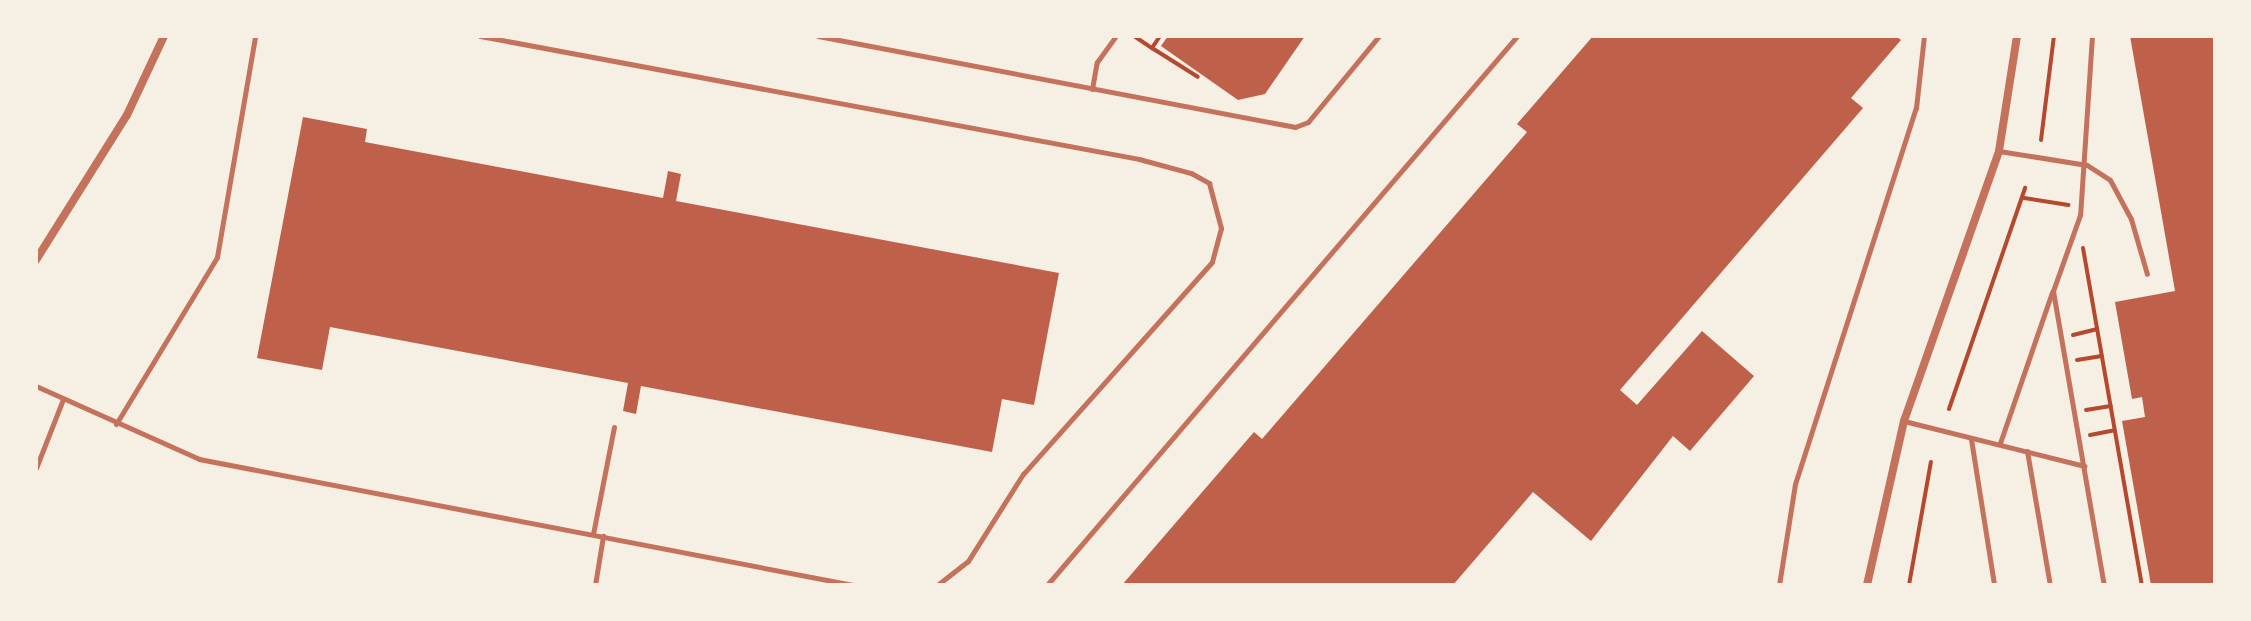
<!DOCTYPE html>
<style>
body{margin:0}
#map{position:relative;width:2251px;height:621px;overflow:hidden;background:#f6efe4;font-family:"Noto Sans",sans-serif}
div>[style]{position:absolute}
.building>*{inset:0;background:#bf614a}
.path>*{height:4px;margin:-2px;padding:0 2px;transform-origin:2px;border-radius:2px;background:#b5482f}
.service>*{height:5px;margin:-2.5px;padding:0 2.5px;transform-origin:2.5px;border-radius:2.5px;background:#c5725c}
.minor>*{height:8px;margin:-4px;padding:0 4px;transform-origin:4px;border-radius:4px;background:#c5725c}
span{translate:-50% -50%;white-space:nowrap;text-align:center;line-height:1.15;-webkit-text-stroke:7px #f6efe4;paint-order:stroke}
.frame{position:absolute;inset:0;border:38px solid #f6efe4;pointer-events:none}
</style>
<div id="map">
<div class="building">
<i style="clip-path:polygon(1168px 36px,1305px 36px,1265px 94px,1238px 100px,1161px 46px)"></i>
<i style="clip-path:polygon(1593px 36px,1896px 36px,1901px 40px,1851px 98px,1863px 108px,1620px 390px,1637px 405px,1702px 331px,1754px 376px,1690px 451px,1673px 436px,1591px 541px,1533px 492px,1453px 585px,1122px 585px,1254px 432px,1262px 439px,1527px 132px,1517px 124px)"></i>
<i style="clip-path:polygon(2130px 36px,2215px 36px,2215px 585px,2151px 585px,2122px 421px,2145px 417px,2142px 397px,2132px 399px,2115px 302px,2175px 291px)"></i>
<i style="clip-path:polygon(303px 117px,367px 129px,365px 142px,663px 198px,668px 171px,681px 174px,676px 201px,1059px 273px,1034px 405px,1002px 399px,992px 452px,641px 386px,636px 414px,623px 411px,628px 383px,330px 327px,322px 370px,257px 358px)"></i>
</div>
<div class="path">
<i style="left:1134px;top:36px;width:22px;rotate:34deg"></i>
<i style="left:1160px;top:36px;width:14px;rotate:124deg"></i>
<i style="left:1152px;top:48px;width:54px;rotate:32.2deg"></i>
<i style="left:2041px;top:140px;width:105px;rotate:-82.9deg"></i>
<i style="left:2024px;top:198px;width:45px;rotate:9deg"></i>
<i style="left:2083px;top:248px;width:342px;rotate:80.1deg"></i>
<i style="left:2073px;top:335px;width:25px;rotate:-14deg"></i>
<i style="left:2077px;top:360px;width:25px;rotate:-9deg"></i>
<i style="left:1949px;top:409px;width:234px;rotate:-71deg"></i>
<i style="left:2086px;top:410px;width:25px;rotate:-9deg"></i>
<i style="left:2090px;top:435px;width:25px;rotate:-11deg"></i>
<i style="left:1909px;top:585px;width:125px;rotate:-79.9deg"></i>
</div>
<div class="service">
<i style="left:480px;top:36px;width:670px;rotate:10.57deg"></i>
<i style="left:1139px;top:159px;width:54px;rotate:15.1deg"></i>
<i style="left:1191px;top:173px;width:21px;rotate:29deg"></i>
<i style="left:1209px;top:183px;width:47px;rotate:75.1deg"></i>
<i style="left:1221px;top:228px;width:35px;rotate:105deg"></i>
<i style="left:1212px;top:262px;width:284px;rotate:131.7deg"></i>
<i style="left:1023px;top:474px;width:103px;rotate:122.3deg"></i>
<i style="left:968px;top:561px;width:39px;rotate:142deg"></i>
<i style="left:818px;top:36px;width:486px;rotate:10.8deg"></i>
<i style="left:1295px;top:127px;width:14px;rotate:-21deg"></i>
<i style="left:1308px;top:122px;width:112px;rotate:-50.5deg"></i>
<i style="left:2092px;top:36px;width:179px;rotate:93.8deg"></i>
<i style="left:2080px;top:215px;width:81px;rotate:109.6deg"></i>
<i style="left:2053px;top:291px;width:298px;rotate:80.2deg"></i>
<i style="left:1092px;top:89px;width:27px;rotate:-80deg"></i>
<i style="left:1097px;top:62px;width:32px;rotate:-54deg"></i>
<i style="left:1999px;top:151px;width:89px;rotate:9deg"></i>
<i style="left:2087px;top:165px;width:27px;rotate:33deg"></i>
<i style="left:2110px;top:180px;width:44px;rotate:61.7deg"></i>
<i style="left:2131px;top:219px;width:57px;rotate:73.8deg"></i>
<i style="left:36px;top:386px;width:179px;rotate:24.1deg"></i>
<i style="left:199px;top:459px;width:666px;rotate:10.91deg"></i>
<i style="left:1904px;top:421px;width:186px;rotate:14deg"></i>
<i style="left:116px;top:424px;width:195px;rotate:-58.8deg"></i>
<i style="left:217px;top:257px;width:224px;rotate:-80.2deg"></i>
<i style="left:1971px;top:439px;width:148px;rotate:81deg"></i>
<i style="left:2000px;top:443px;width:160px;rotate:-71deg"></i>
<i style="left:2027px;top:451px;width:136px;rotate:80.3deg"></i>
<i style="left:36px;top:468px;width:74px;rotate:-68.6deg"></i>
<i style="left:593px;top:534px;width:109px;rotate:-78.9deg"></i>
<i style="left:595px;top:585px;width:50px;rotate:-80.7deg"></i>
<i style="left:1047px;top:585px;width:723px;rotate:-49.43deg"></i>
<i style="left:1779px;top:585px;width:102px;rotate:-81deg"></i>
<i style="left:1795px;top:484px;width:395px;rotate:-72.2deg"></i>
<i style="left:1916px;top:108px;width:72px;rotate:-83.7deg"></i>
</div>
<div class="minor">
<i style="left:36px;top:260px;width:171px;rotate:-57.9deg"></i>
<i style="left:127px;top:115px;width:87px;rotate:-64.9deg"></i>
<i style="left:1867px;top:585px;width:168px;rotate:-77.3deg"></i>
<i style="left:1904px;top:421px;width:286px;rotate:-70.6deg"></i>
<i style="left:1999px;top:151px;width:116px;rotate:-81.1deg"></i>
</div>
<div class="frame"></div>
</div>
